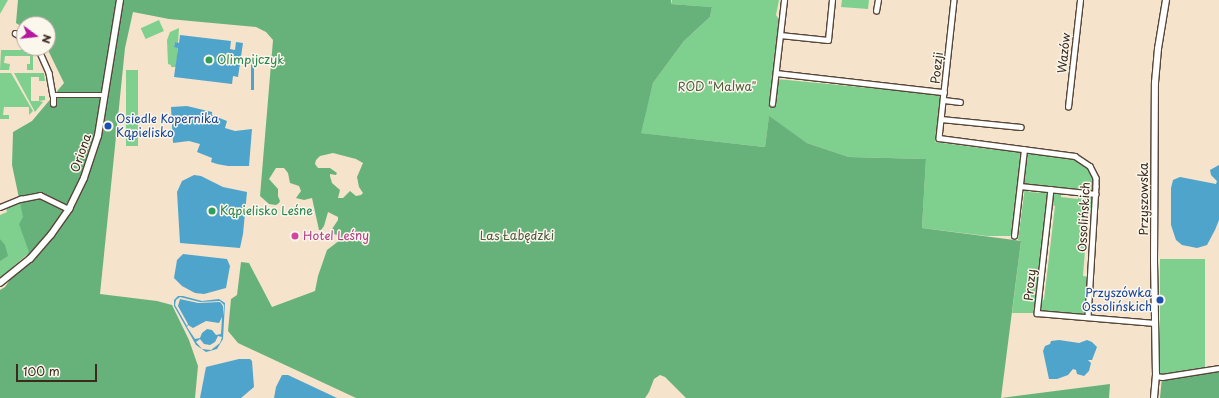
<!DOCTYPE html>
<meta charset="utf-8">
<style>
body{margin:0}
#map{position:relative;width:1219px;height:398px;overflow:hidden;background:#f6e3cb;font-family:"Playpen Sans",sans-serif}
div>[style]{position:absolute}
.green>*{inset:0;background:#7fcf8f;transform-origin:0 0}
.forest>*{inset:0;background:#67b27a}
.water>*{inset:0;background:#4fa4cb;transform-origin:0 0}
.roads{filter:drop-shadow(1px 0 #574638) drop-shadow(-1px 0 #574638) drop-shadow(0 1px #574638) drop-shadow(0 -1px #574638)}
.minor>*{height:4.5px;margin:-2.25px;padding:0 2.25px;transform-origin:2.25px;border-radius:2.25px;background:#fff}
.tertiary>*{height:5.5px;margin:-2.75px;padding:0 2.75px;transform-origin:2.75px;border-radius:2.75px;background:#fff}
.dots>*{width:11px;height:11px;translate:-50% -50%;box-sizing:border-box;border:2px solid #fbf7ec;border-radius:50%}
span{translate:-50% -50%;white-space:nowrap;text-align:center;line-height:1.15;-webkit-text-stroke:3px #fbf7ec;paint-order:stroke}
.street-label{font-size:12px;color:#3b2a1e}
.leisure-label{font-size:12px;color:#27864d}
.left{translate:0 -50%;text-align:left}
.park-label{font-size:12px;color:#4f5c40}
.transit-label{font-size:12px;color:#164399}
.right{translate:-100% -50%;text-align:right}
.hotel-label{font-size:12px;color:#b23c85}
.north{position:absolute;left:16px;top:16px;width:40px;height:40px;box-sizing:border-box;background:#fbf7ec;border:1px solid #aea59a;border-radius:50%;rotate:105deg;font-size:11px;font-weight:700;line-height:16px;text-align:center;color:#3b2a1e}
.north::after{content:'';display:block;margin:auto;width:14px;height:18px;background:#b5179e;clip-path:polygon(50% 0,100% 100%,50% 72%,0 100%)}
.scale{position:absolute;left:16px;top:364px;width:81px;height:18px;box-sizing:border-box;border:2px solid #3b2a1e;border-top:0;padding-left:5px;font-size:12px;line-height:14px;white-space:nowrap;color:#3b2a1e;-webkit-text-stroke:3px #fbf7ec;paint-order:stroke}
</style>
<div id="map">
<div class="green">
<i style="clip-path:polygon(0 0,8px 0,0 14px)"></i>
<i style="clip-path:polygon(evenodd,672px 0,779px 0,776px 15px,779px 19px,769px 111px,777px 79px,942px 95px,935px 142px,997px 150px,1024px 150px,1078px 157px,1095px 174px,1094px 212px,1088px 211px,1083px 276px,1091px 277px,1088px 317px,1037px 313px,1012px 313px,1021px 241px,1018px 240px,1025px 187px,1020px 186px,1014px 236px,987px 236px,922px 228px,926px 159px,849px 157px,807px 143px,769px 117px,765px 147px,640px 133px,653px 83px,684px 41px,710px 17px,712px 7px,671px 4px,672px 0,1029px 187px,1044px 189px,1044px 193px,1029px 192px,1029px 187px,672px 0,1061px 190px,1079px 192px,1078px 199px,1061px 197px,1061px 190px,672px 0,1050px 205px,1055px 206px,1044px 300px,1039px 299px,1050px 205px)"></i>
<i style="clip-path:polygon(842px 0,869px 0,868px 9px,841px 7px)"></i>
<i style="left:159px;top:20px;width:12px;height:20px;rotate:66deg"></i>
<i style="clip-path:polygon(179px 28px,178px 43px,175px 42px,174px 47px,178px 47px,176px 67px,171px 67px,171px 65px,168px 64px,167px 40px,170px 32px)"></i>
<i style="clip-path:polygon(1px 50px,29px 50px,33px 56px,33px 70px,27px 70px,27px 64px,30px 64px,30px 56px,5px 56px,4px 63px,10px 64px,9px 70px,0 70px)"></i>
<i style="left:126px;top:70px;width:12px;height:76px"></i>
<i style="clip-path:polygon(0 73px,11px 73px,33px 111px,29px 115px,29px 107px,4px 107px,3px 115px,9px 115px,9px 119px,0 119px)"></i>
<i style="clip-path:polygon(14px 73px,44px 73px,45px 81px,39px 81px,39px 77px,31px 77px,31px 101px,39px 101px,39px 96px,45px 96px,45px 100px,39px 101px,43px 102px,35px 112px)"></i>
<i style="clip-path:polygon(26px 200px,30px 252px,0 278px,0 215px,7px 212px,6px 208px)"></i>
<i style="left:1160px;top:259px;width:45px;height:118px"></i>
</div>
<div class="forest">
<i style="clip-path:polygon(evenodd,18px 0,671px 0,671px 4px,712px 7px,710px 17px,684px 41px,653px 83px,641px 133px,765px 147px,769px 116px,807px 143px,849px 157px,926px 159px,922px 228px,1021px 241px,1001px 398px,1110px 384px,1109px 398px,686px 398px,665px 377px,660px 375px,654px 379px,649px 392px,645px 398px,356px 398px,238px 343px,228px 331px,231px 299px,237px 295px,241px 262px,249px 263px,272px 307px,315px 291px,318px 276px,327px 250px,340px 240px,339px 236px,334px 234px,332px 229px,338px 220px,338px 217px,328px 212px,324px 226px,321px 230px,319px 230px,312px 198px,304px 200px,296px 198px,301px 191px,299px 186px,290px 183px,288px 173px,284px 168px,276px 168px,269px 179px,278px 189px,278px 196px,280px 201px,279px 203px,276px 205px,269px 204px,260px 196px,273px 40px,266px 32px,256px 27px,169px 19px,133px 12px,125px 48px,100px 294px,157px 301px,172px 305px,189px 340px,198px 366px,195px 398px,0 398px,0 290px,5px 287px,29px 252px,19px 224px,23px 217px,12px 165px,13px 132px,32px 121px,64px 83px,47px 48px,48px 24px,24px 24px,24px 28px,16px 23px,18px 0,333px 153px,356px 159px,363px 163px,357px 177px,359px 187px,363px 193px,361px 195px,356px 196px,350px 191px,343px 198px,338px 198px,340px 190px,332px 183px,330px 176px,330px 174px,336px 175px,337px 173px,330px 168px,318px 168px,315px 164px,316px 160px,320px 156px,333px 153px)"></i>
<i style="clip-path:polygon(0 239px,5px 245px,8px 256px,0 261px)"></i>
<i style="clip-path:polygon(1219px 369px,1219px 398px,1160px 398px,1162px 377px)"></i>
</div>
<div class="water">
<i style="clip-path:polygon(180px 35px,231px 41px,230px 49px,235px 50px,236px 42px,243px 43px,238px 77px,233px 76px,232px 84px,174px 77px,178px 48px,174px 47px,175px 42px,179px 43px)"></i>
<i style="left:251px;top:58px;width:3px;height:32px"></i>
<i style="clip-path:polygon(187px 106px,212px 112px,212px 115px,227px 121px,225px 128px,235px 131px,252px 129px,249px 166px,228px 166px,217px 164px,211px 162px,212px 158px,197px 152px,200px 144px,189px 141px,173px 143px,171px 107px)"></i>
<i style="clip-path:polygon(1219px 165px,1219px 220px,1215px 230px,1207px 245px,1197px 248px,1182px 245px,1176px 240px,1171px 225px,1171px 188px,1173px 180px,1180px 177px,1216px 184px,1217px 181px,1211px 175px,1210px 170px)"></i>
<i style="clip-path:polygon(194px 175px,201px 176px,223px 187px,247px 192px,243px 234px,240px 248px,180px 243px,177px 192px,182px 181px)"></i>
<i style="clip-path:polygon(183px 254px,227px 259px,230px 266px,226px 288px,204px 294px,195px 293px,182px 286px,174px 278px,177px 260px)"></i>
<i style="clip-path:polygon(evenodd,178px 296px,183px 296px,202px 301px,219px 299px,225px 303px,223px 339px,217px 349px,206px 352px,196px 345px,174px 306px,174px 300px,178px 296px,180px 297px,200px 302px,220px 301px,224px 305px,224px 316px,223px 306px,220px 302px,198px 303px,180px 299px,178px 306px,188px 324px,187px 326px,175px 305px,176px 300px,180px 297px,178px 296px,222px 317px,221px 334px,216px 335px,212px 330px,207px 329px,202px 333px,200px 338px,195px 339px,187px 327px,188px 325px,193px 328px,206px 321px,219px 323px,222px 317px,178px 296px,218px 336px,222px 337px,220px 343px,211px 350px,202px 349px,196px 342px,200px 339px,204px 344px,210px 345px,215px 342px,218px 336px)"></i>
<i style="clip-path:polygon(1059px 340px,1079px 343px,1087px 340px,1092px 342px,1097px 347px,1092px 360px,1088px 360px,1091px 363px,1089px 371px,1084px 376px,1077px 374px,1076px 370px,1073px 369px,1068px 375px,1057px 379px,1049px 379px,1043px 351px,1045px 346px,1050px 344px,1051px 341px)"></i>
<i style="clip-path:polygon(239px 359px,250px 359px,252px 361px,254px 387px,241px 398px,200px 398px,206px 367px)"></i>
<i style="clip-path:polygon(282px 375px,288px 375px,337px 398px,274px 398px,276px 387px)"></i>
</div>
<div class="roads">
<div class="minor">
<i style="left:954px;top:0;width:139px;rotate:96.2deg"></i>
<i style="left:939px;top:138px;width:137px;rotate:7.5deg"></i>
<i style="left:1075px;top:156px;width:18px;rotate:34deg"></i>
<i style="left:1090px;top:166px;width:13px;rotate:63deg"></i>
<i style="left:1096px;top:178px;width:8px;rotate:90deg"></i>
<i style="left:1096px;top:186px;width:131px;rotate:93.5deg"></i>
<i style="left:876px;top:11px;width:11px;rotate:-80deg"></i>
<i style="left:15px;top:33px;width:10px;rotate:29deg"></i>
<i style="left:780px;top:35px;width:48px;rotate:5.9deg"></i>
<i style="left:828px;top:40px;width:40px;rotate:-84.3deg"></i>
<i style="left:38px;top:48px;width:27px;rotate:66deg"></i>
<i style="left:49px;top:73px;width:22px;rotate:80deg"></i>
<i style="left:53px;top:95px;width:52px"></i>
<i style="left:776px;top:73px;width:169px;rotate:6.5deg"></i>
<i style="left:944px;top:100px;width:16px;rotate:7deg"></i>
<i style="left:53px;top:104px;width:9px;rotate:-90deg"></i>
<i style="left:772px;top:104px;width:105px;rotate:-83.4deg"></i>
<i style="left:1068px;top:107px;width:108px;rotate:-83.6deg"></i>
<i style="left:941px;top:119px;width:80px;rotate:5.7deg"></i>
<i style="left:1020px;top:186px;width:76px;rotate:6deg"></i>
<i style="left:1051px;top:189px;width:125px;rotate:96.4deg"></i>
<i style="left:1037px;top:313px;width:118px;rotate:4.8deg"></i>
<i style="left:0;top:207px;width:22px;rotate:-22deg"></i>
<i style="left:20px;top:199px;width:20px;rotate:-11deg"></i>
<i style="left:40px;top:195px;width:32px;rotate:26deg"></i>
<i style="left:1014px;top:236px;width:87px;rotate:-83.4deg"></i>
<i style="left:1156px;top:376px;width:6px;rotate:9deg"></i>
<i style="left:1162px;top:377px;width:58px;rotate:-9deg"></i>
</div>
<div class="tertiary">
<i style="left:0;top:283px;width:38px;rotate:-39deg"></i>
<i style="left:30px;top:259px;width:32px;rotate:-49deg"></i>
<i style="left:51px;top:235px;width:32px;rotate:-55deg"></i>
<i style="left:69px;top:209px;width:34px;rotate:-64deg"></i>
<i style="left:84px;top:178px;width:44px;rotate:-71.6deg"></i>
<i style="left:98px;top:136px;width:138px;rotate:-80.8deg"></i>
<i style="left:1154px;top:398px;width:22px;rotate:-85deg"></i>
<i style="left:1156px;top:376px;width:114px;rotate:-91deg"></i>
<i style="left:1154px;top:262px;width:179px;rotate:-89.7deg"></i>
<i style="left:1155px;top:83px;width:34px;rotate:-85deg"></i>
<i style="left:1158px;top:49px;width:50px;rotate:-80.7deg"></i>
</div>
</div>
<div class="dots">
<i style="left:209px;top:60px;background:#2e9e5b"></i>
<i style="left:108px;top:126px;background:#1a4fb4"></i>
<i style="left:212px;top:211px;background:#2e9e5b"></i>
<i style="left:295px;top:236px;background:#d1479c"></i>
<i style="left:1160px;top:300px;background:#1a4fb4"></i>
</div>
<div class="street-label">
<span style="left:1064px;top:53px;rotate:-84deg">Wazów</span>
<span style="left:937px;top:68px;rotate:-84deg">Poezji</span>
<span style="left:81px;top:153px;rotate:-71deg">Oriona</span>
<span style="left:1144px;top:199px;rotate:-90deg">Przyszowska</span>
<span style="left:1084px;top:217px;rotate:-87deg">Ossolińskich</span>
<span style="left:1030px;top:285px;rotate:-84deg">Prozy</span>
</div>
<div class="leisure-label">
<span class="left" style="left:217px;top:60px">Olimpijczyk</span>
<span class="left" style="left:220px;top:211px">Kąpielisko Leśne</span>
</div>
<div class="park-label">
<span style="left:717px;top:87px">ROD "Malwa"</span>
<span style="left:517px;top:236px">Las Łabędzki</span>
</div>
<div class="transit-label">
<span class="left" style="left:116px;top:126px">Osiedle Kopernika<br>Kąpielisko</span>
<span class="right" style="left:1152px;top:300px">Przyszówka<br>Ossolińskich</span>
</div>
<div class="hotel-label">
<span class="left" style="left:303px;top:236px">Hotel Leśny</span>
</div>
<div class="north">N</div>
<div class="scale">100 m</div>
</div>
